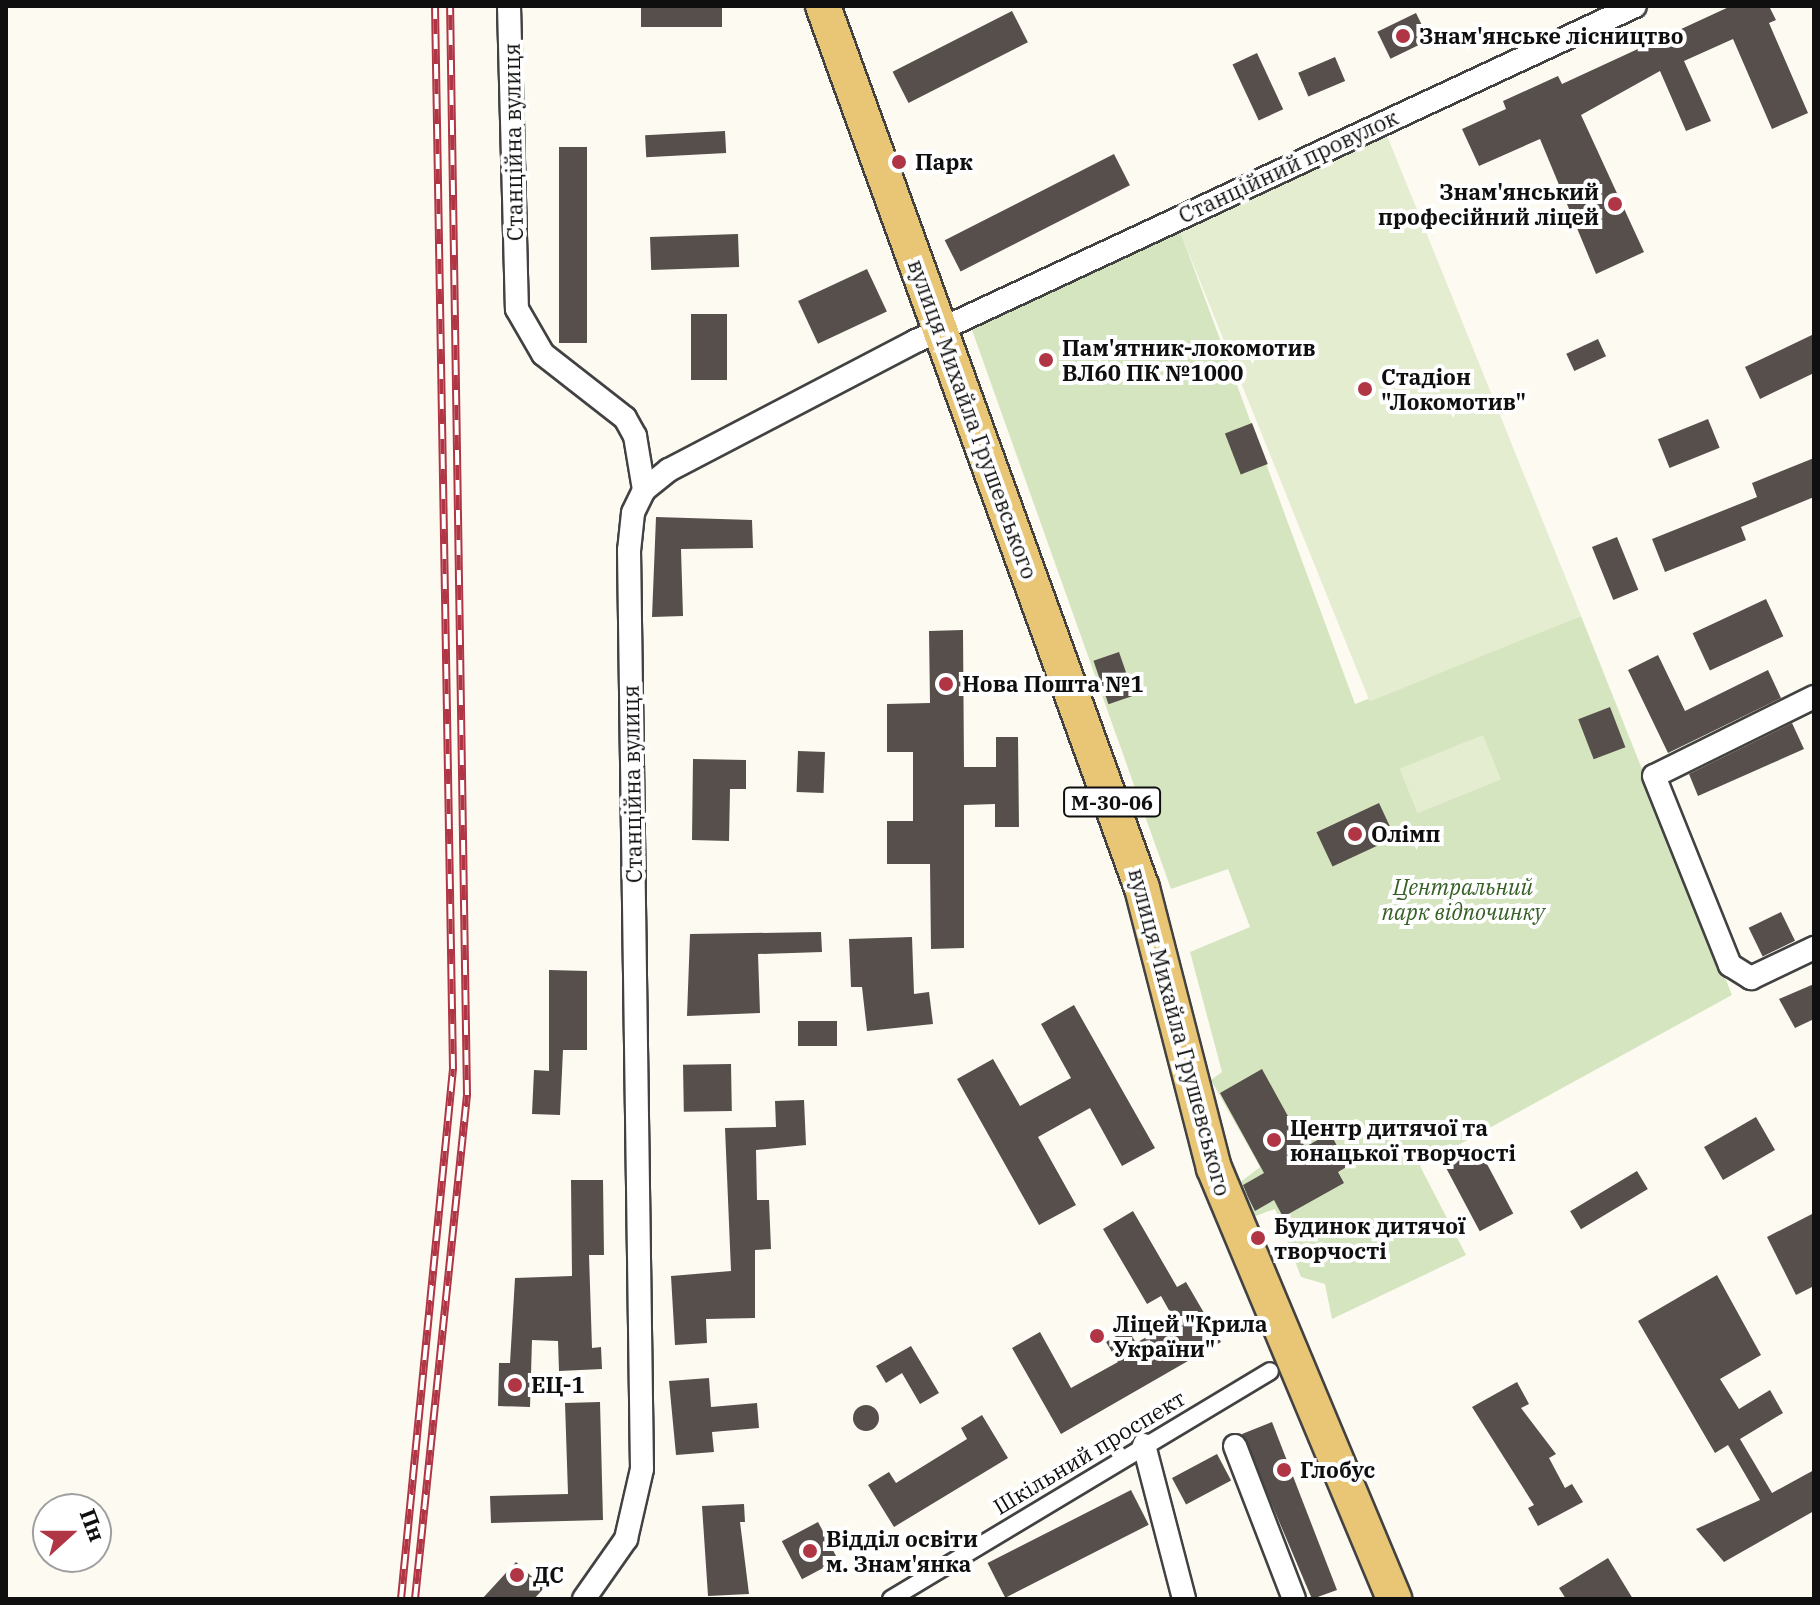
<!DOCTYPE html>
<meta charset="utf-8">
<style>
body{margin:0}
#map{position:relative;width:1820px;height:1605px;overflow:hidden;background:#fdfaf2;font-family:"IBM Plex Serif",serif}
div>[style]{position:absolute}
.green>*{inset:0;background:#d5e5bf}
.pitch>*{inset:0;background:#e5edd0;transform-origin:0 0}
.building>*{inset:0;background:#564f4c;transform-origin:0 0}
.round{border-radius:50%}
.roads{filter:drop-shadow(2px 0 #424242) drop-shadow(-2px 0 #424242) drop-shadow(0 2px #424242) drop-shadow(0 -2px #424242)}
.pedestrian>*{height:16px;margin:-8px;padding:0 8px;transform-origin:8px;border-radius:8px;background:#fff}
.minor>*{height:22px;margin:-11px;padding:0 11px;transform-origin:11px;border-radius:11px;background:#fff}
.primary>*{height:34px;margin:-17px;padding:0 17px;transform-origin:17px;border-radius:17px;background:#e9c576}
.rail>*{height:8px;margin-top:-4px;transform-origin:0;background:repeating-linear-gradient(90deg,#fff 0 15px,#b03645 0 30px);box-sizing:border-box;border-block:2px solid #b03645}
.dots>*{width:22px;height:22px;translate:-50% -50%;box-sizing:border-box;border:4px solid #fff;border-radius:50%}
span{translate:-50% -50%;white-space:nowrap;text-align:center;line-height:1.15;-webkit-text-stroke:8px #fff;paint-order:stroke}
.shield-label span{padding:2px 6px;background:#fff;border:2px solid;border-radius:6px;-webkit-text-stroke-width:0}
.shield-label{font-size:20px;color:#0f0f0f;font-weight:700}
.poi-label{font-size:22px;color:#0f0f0f;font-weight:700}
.left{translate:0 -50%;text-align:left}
.right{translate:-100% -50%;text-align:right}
.street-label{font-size:22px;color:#0f0f0f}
.park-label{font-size:22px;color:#366026;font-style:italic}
.frame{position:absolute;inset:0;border:8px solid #0f0f0f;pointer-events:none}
.north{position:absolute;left:32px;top:1493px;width:80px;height:80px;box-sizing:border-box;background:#fff;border:2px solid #9f9f9f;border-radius:50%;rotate:69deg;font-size:22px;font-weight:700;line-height:32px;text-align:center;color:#0f0f0f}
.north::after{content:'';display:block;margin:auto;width:28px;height:36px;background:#b03645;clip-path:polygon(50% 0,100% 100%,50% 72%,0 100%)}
</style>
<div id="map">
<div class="green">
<i style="clip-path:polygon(1180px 231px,1355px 704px,1581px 616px,1732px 995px,1420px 1166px,1466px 1255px,1332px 1319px,1325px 1284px,1301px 1277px,1275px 1209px,1253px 1217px,1238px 1184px,1260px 1167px,1211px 1080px,1222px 1072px,1190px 952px,1250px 927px,1228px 869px,1171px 889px,972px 330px)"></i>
</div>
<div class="pitch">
<i style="left:1386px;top:133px;width:521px;height:228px;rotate:68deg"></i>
<i style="left:1483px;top:735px;width:48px;height:90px;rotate:68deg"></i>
</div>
<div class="building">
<i style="left:641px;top:6px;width:81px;height:21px"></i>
<i style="clip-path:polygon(1731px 6px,1769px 6px,1776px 20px,1769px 23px,1808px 113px,1772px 129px,1733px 39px,1684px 61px,1711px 121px,1686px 131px,1660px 71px,1581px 115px,1644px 252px,1596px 274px,1540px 139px,1479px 166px,1462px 129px,1506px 109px,1503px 101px,1558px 76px,1562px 84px)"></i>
<i style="left:1012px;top:11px;width:35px;height:134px;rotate:63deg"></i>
<i style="left:1416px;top:13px;width:30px;height:43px;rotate:64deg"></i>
<i style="left:1257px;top:53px;width:62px;height:27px;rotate:65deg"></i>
<i style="left:1335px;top:57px;width:26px;height:40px;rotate:67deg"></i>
<i style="left:725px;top:131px;width:22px;height:80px;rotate:87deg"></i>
<i style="left:587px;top:147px;width:196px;height:28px;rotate:90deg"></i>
<i style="left:1114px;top:154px;width:35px;height:190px;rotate:63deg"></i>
<i style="left:738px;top:234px;width:33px;height:88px;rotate:88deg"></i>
<i style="left:867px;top:269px;width:47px;height:76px;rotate:65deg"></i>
<i style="left:691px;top:314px;width:36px;height:66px"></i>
<i style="clip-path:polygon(1814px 334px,1814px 373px,1760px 399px,1745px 367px)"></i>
<i style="left:1598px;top:339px;width:19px;height:35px;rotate:65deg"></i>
<i style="left:1708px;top:419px;width:31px;height:54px;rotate:68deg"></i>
<i style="left:1252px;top:423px;width:44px;height:29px;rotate:69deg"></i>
<i style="clip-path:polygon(1814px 458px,1814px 497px,1741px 527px,1746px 540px,1665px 572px,1652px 539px,1757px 497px,1752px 483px)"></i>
<i style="clip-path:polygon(656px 517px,752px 520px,753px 548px,681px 549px,683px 616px,652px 617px)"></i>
<i style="left:1617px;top:537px;width:57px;height:27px;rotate:68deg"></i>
<i style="left:1766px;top:599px;width:41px;height:81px;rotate:65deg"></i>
<i style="clip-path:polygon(963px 630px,964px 767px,996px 767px,996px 737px,1018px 737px,1019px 827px,995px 827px,995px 804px,964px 805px,964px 948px,931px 949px,930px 864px,887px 864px,887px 821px,913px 821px,913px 752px,887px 752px,887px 704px,930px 703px,929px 631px)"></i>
<i style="left:1119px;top:652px;width:46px;height:27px;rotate:71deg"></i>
<i style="clip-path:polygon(1658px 655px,1685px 711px,1768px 670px,1781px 698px,1668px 753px,1628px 670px)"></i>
<i style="left:1610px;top:707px;width:43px;height:34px;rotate:69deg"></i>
<i style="clip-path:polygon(1792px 723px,1804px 749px,1698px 796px,1689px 774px)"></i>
<i style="left:798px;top:751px;width:27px;height:41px;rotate:2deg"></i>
<i style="clip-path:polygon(693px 759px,746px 760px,746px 789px,730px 789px,729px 841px,692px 840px)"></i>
<i style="left:1379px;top:803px;width:38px;height:69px;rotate:65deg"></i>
<i style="left:1781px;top:912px;width:32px;height:36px;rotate:64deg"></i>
<i style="clip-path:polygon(821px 932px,822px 952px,758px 954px,760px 1013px,687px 1016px,690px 934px)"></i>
<i style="clip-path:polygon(912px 937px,914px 994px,929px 992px,933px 1024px,867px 1031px,862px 987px,851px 987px,849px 939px)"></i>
<i style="clip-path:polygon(549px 970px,587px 971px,587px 1050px,563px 1050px,560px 1115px,532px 1114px,534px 1070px,549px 1071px)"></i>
<i style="clip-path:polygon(1814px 984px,1814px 1019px,1795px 1028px,1779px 999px)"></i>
<i style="clip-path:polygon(1074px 1005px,1155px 1148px,1122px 1166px,1090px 1108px,1038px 1137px,1076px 1205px,1039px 1225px,957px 1079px,993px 1059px,1020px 1106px,1071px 1078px,1041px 1024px)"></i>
<i style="left:798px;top:1021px;width:39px;height:25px"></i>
<i style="left:731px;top:1064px;width:47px;height:48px;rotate:89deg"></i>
<i style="clip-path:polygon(1262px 1069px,1305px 1147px,1330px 1133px,1348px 1166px,1338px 1172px,1344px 1183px,1283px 1217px,1274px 1200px,1255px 1211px,1248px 1197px,1243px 1185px,1264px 1173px,1220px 1093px)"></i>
<i style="clip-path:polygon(804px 1100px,806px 1145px,756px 1150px,757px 1200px,769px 1200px,771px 1249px,755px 1250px,755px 1318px,706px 1319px,707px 1343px,675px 1345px,671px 1276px,731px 1271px,725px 1128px,776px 1127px,775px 1101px)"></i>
<i style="left:1756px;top:1117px;width:38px;height:60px;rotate:60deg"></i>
<i style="left:1479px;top:1149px;width:73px;height:38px;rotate:62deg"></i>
<i style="left:1637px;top:1171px;width:21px;height:78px;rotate:59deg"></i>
<i style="clip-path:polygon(571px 1180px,603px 1180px,604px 1255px,589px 1255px,592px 1348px,601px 1347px,602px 1369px,559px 1371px,558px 1341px,532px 1340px,530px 1407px,498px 1406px,499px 1363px,510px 1363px,515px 1278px,572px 1276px)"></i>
<i style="clip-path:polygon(1133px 1211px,1177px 1287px,1186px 1282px,1221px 1342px,1061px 1434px,1012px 1348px,1040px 1332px,1071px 1388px,1118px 1362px,1106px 1342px,1128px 1329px,1136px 1343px,1175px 1321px,1161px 1296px,1147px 1304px,1103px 1229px)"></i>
<i style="clip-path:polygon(1814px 1213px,1814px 1286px,1796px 1295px,1767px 1237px)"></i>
<i style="clip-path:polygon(1717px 1275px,1761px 1355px,1720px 1379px,1739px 1409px,1770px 1390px,1783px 1413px,1740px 1439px,1772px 1493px,1814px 1470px,1814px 1511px,1724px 1562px,1696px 1529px,1760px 1500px,1728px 1445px,1715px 1453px,1638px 1321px)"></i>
<i style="clip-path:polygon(911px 1346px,939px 1393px,920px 1404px,902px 1373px,886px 1383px,876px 1366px)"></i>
<i style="clip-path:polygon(709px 1378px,711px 1407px,757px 1403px,759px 1428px,712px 1432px,714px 1452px,676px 1455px,669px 1381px)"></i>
<i style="clip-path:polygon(1517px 1382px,1529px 1404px,1521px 1408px,1556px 1454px,1549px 1458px,1565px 1488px,1572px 1484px,1583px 1502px,1538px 1526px,1528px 1508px,1534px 1505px,1472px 1407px)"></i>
<i style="clip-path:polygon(600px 1402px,603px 1520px,491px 1523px,490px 1496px,568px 1494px,565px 1403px)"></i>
<i class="round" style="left:853px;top:1405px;width:26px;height:26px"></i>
<i style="clip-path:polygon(982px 1415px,1008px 1458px,894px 1527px,868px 1485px,889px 1472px,896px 1483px,967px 1439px,961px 1428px)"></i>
<i style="clip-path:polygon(1272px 1422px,1337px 1590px,1312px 1599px,1242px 1434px)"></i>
<i style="left:1217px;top:1454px;width:30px;height:51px;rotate:62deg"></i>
<i style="left:1131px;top:1490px;width:39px;height:161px;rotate:63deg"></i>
<i style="clip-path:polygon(744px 1504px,745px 1522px,740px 1522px,749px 1594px,708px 1596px,702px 1506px)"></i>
<i style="left:818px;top:1522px;width:43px;height:41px;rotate:62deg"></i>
<i style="clip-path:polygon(1608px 1558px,1633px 1599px,1566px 1599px,1559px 1588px)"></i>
<i style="clip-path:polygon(516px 1562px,544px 1588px,534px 1599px,482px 1599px)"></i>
</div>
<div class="roads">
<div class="pedestrian">
<i style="left:891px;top:1599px;width:442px;rotate:-31deg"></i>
</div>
<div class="minor">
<i style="left:509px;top:6px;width:303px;rotate:88.5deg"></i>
<i style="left:517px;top:309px;width:52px;rotate:60deg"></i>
<i style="left:543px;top:354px;width:104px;rotate:38deg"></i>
<i style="left:625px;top:418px;width:21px;rotate:61deg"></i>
<i style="left:635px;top:436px;width:55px;rotate:80.5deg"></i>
<i style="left:644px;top:490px;width:25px;rotate:116deg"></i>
<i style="left:633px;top:513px;width:37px;rotate:96deg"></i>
<i style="left:629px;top:550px;width:919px;rotate:89.19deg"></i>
<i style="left:642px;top:1469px;width:72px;rotate:102.9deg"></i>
<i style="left:626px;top:1539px;width:73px;rotate:125deg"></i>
<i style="left:644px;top:490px;width:32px;rotate:-39deg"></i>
<i style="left:669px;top:470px;width:279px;rotate:-27.6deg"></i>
<i style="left:916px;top:341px;width:793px;rotate:-24.98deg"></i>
<i style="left:1814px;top:697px;width:178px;rotate:153.7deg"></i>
<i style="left:1654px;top:776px;width:204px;rotate:68.1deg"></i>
<i style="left:1730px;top:965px;width:25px;rotate:32deg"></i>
<i style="left:1751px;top:978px;width:70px;rotate:-25.5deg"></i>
<i style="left:1144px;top:1445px;width:159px;rotate:75.4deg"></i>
<i style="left:1235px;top:1446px;width:164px;rotate:68.9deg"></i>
</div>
<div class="primary">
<i style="left:823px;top:6px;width:938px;rotate:70.12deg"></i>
<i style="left:1142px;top:888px;width:289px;rotate:75.6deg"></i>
<i style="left:1214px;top:1168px;width:467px;rotate:67.3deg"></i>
</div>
</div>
<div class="rail">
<i style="left:401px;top:1599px;width:533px;rotate:-84.4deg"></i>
<i style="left:453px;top:1069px;width:1063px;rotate:-90.97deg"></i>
<i style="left:415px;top:1599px;width:507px;rotate:-84.11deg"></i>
<i style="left:467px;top:1095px;width:1089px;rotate:-90.89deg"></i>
</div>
<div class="dots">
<i style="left:1403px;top:36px;background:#b03645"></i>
<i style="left:899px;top:162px;background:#b03645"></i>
<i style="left:1615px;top:204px;background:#b03645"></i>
<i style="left:1046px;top:360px;background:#b03645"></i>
<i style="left:1365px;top:389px;background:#b03645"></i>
<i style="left:946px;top:684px;background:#b03645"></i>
<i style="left:1355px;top:834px;background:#b03645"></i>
<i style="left:1274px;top:1140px;background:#b03645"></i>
<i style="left:1258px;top:1238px;background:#b03645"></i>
<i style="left:1097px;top:1336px;background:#b03645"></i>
<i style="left:515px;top:1385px;background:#b03645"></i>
<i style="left:1284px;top:1470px;background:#b03645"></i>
<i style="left:810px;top:1551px;background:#b03645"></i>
<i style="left:517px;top:1575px;background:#b03645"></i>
</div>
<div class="shield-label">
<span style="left:1112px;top:802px">М-30-06</span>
</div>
<div class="poi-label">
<span class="left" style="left:1419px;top:36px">Знам'янське лісництво</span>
<span class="left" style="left:915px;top:162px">Парк</span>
<span class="right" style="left:1599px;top:204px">Знам'янський<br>професійний ліцей</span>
<span class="left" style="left:1062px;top:360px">Пам'ятник-локомотив<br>ВЛ60 ПК №1000</span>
<span class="left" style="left:1381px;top:389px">Стадіон<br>"Локомотив"</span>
<span class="left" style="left:962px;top:684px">Нова Пошта №1</span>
<span class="left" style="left:1371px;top:834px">Олімп</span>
<span class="left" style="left:1290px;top:1140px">Центр дитячої та<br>юнацької творчості</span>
<span class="left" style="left:1274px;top:1238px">Будинок дитячої<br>творчості</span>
<span class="left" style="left:1113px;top:1336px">Ліцей "Крила<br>України"</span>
<span class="left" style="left:531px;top:1385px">ЕЦ-1</span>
<span class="left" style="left:1300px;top:1470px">Глобус</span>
<span class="left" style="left:826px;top:1551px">Відділ освіти<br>м. Знам'янка</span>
<span class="left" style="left:533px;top:1575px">ДС</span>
</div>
<div class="street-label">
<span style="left:513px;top:142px;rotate:-91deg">Станційна вулиця</span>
<span style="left:1288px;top:166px;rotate:-25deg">Станційний провулок</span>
<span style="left:973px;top:419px;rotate:70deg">вулиця Михайла Грушевського</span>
<span style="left:632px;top:784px;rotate:-91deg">Станційна вулиця</span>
<span style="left:1180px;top:1032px;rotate:75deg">вулиця Михайла Грушевського</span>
<span style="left:1089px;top:1452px;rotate:-31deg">Шкільний проспект</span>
</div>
<div class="park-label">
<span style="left:1463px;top:899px">Центральний<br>парк відпочинку</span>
</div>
<div class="frame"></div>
<div class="north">Пн</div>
</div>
